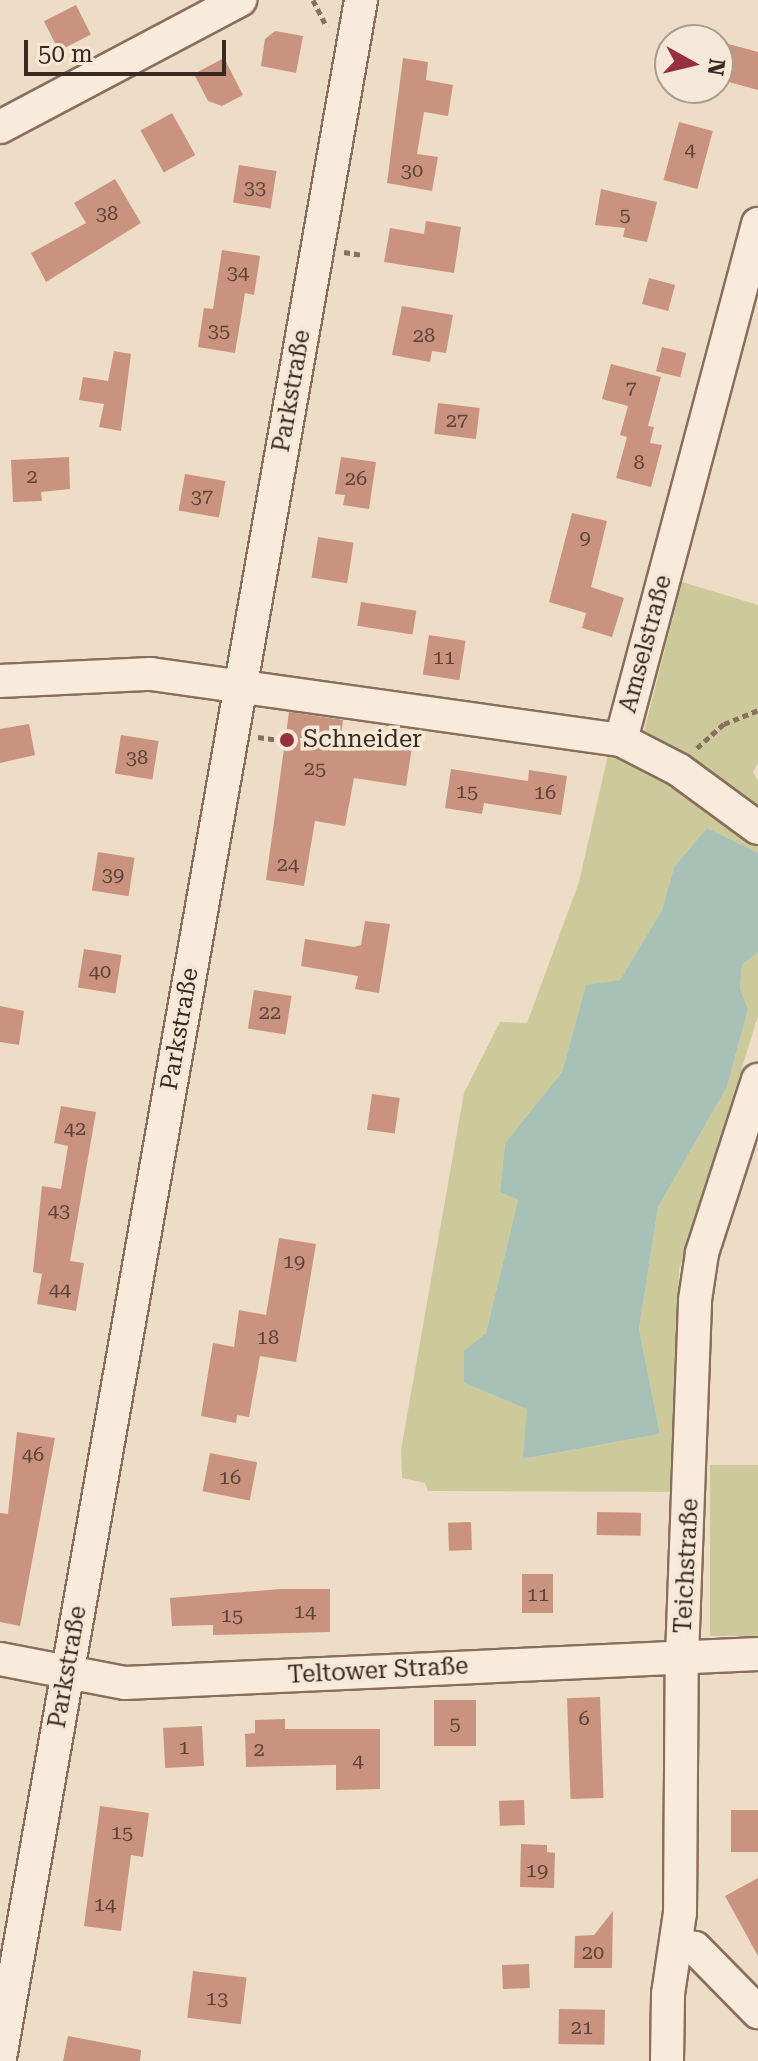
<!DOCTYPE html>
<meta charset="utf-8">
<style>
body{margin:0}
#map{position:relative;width:758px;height:2061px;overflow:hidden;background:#edddc7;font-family:"Roboto Serif",serif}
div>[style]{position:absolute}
.green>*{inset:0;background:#ccca9b;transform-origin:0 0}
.water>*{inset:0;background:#a8c1b6}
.building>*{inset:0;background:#ca937f;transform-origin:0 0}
.path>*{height:5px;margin-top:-2.5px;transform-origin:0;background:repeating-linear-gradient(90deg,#896e5d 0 6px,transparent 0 10px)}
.roads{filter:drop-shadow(2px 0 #896e5d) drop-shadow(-2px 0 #896e5d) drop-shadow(0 2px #896e5d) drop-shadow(0 -2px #896e5d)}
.minor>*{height:32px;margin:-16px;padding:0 16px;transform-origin:16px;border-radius:16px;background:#f8ebdb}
.dots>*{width:22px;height:22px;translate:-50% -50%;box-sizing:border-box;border:4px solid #f5e8d7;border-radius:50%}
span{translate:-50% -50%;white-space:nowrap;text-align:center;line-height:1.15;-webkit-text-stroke:7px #f5e8d7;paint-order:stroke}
.number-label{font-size:20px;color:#5e4438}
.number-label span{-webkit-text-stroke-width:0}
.street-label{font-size:24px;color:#3a2920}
.poi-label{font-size:24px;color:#3a2920}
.left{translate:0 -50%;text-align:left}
.north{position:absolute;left:654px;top:24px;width:80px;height:80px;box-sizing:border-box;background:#f5e8d7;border:2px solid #aa9c8e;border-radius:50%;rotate:98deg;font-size:22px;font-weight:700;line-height:32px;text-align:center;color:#3a2920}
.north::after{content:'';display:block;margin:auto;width:28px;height:36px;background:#962f3e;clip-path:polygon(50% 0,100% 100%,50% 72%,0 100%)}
.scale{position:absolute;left:24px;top:40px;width:202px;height:36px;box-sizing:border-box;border:4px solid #3a2920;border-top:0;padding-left:10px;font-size:24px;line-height:28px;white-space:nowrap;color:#3a2920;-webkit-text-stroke:6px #f5e8d7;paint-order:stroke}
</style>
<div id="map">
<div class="green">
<i style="clip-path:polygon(682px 582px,758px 605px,758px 763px,753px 772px,758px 781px,758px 853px,707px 828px,674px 867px,662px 910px,620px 980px,586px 986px,562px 1072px,505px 1143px,500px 1192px,518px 1200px,486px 1333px,464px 1383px,528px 1409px,524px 1459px,660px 1434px,639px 1329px,658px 1207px,727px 1087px,748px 1009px,740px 988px,742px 965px,758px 952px,758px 1016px,679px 1270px,675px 1492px,428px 1491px,425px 1483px,402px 1478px,401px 1450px,464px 1093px,500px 1022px,527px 1023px,579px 882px,608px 755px,637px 759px)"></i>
<i style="left:758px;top:1465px;width:171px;height:48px;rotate:90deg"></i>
</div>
<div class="water">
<i style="clip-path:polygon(707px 828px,758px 853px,758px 952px,742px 965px,740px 988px,748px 1009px,727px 1087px,658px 1207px,639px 1329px,660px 1434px,523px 1459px,527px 1409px,464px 1383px,464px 1351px,486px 1333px,518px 1200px,500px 1192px,505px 1143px,562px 1072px,586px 985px,620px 980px,662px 910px,674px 867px)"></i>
</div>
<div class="building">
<i style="left:76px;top:5px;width:33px;height:36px;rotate:63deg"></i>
<i style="clip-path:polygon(275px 31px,303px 36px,296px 73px,261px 66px,265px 39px)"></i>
<i style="clip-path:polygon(725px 43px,758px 52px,758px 90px,718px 79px)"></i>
<i style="clip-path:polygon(224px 58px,243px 95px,222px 106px,208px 101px,194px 74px)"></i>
<i style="clip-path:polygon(403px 58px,428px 62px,426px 80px,453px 85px,448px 116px,424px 112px,417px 154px,438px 157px,432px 191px,387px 183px)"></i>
<i style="left:172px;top:113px;width:48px;height:36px;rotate:61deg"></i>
<i style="left:679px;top:122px;width:35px;height:60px;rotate:15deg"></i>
<i style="left:239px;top:165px;width:38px;height:38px;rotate:9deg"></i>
<i style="clip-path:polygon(115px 179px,141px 223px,46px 282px,31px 253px,86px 223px,74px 203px)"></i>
<i style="clip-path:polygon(601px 189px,657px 202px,647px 242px,623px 237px,625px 228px,595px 225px)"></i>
<i style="clip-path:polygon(426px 221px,461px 227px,454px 273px,384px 262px,390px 228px,424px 234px)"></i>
<i style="clip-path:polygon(222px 250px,260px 256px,254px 295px,245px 293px,235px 353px,198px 347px,204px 308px,213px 309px)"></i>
<i style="left:649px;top:278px;width:27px;height:27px;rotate:15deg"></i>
<i style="clip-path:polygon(402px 306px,453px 315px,446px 353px,432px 351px,430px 362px,392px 355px)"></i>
<i style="left:662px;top:347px;width:25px;height:25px;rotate:14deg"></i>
<i style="clip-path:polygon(114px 351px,131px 354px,121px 431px,99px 427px,104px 404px,79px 400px,83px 377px,108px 381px)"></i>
<i style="clip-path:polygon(611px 364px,661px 377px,648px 426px,654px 427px,650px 443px,662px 445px,651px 487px,616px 478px,627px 437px,620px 435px,628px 406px,602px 399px)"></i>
<i style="left:438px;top:403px;width:42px;height:31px;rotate:7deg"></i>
<i style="clip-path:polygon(69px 457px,70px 489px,41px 492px,42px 501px,13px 502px,11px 460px)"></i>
<i style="clip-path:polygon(341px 457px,376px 462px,369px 509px,343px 505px,345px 495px,335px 494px)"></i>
<i style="left:185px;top:474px;width:41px;height:37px;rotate:10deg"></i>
<i style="clip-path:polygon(572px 513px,607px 521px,591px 587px,624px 598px,612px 637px,582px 628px,586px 613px,549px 602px)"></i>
<i style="left:318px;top:537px;width:36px;height:41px;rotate:9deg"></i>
<i style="left:361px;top:602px;width:56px;height:24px;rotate:9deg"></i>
<i style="left:429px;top:635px;width:37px;height:40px;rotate:9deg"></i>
<i style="clip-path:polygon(289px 712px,343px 720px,341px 736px,412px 747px,406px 786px,354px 778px,345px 826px,315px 821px,304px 886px,266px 880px)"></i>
<i style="clip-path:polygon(29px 724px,35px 755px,0 763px,0 729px)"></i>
<i style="left:121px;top:735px;width:38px;height:39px;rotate:9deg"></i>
<i style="clip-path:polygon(451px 769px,528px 781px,529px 770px,567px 776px,561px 815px,484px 803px,482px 814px,445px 808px)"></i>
<i style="left:98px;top:852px;width:37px;height:39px;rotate:9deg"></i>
<i style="clip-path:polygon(365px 921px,390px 924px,379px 993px,355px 989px,358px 976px,301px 966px,305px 939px,354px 947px,361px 945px)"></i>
<i style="left:84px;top:949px;width:38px;height:39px;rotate:9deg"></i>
<i style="left:254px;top:990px;width:38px;height:39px;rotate:9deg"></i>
<i style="clip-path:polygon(0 1006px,24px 1011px,19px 1045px,0 1042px)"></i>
<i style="left:372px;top:1094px;width:28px;height:36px;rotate:8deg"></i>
<i style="clip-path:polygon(61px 1106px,96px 1112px,70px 1261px,84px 1263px,76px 1311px,37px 1304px,42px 1274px,33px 1272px,42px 1186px,61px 1189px,68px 1146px,54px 1143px)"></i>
<i style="clip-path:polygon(279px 1238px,316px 1244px,296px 1362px,260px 1356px,249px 1417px,237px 1415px,236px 1423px,201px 1416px,213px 1343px,234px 1347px,239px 1310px,266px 1315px)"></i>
<i style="clip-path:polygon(17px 1432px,55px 1438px,20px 1626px,0 1622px,0 1513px,8px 1514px)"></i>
<i style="left:210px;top:1453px;width:48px;height:39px;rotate:11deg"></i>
<i style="left:597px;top:1512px;width:44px;height:23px;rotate:1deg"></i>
<i style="left:471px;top:1522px;width:28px;height:23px;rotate:88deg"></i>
<i style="left:522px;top:1574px;width:31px;height:39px"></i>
<i style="clip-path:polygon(280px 1589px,330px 1589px,330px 1632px,213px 1635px,213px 1625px,172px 1626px,170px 1598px)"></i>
<i style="left:600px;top:1697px;width:101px;height:33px;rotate:88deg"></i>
<i style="left:434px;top:1700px;width:42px;height:46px"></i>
<i style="clip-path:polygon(285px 1719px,285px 1729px,380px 1729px,380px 1789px,336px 1790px,336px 1765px,246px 1767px,245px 1734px,255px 1733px,255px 1720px)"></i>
<i style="left:202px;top:1726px;width:40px;height:39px;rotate:87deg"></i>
<i style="left:524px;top:1800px;width:25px;height:25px;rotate:88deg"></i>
<i style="clip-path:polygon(100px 1806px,149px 1813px,143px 1857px,131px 1855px,121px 1931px,84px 1926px)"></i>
<i style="left:731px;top:1810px;width:27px;height:42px"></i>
<i style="clip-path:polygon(521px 1844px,547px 1845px,547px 1852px,555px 1853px,554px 1888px,520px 1887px)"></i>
<i style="clip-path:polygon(758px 1878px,758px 1956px,725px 1896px)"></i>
<i style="clip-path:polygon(613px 1911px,612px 1968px,574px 1968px,575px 1936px,594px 1935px)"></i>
<i style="left:529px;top:1964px;width:24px;height:27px;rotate:88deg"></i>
<i style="left:193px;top:1971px;width:54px;height:47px;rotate:7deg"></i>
<i style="left:559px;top:2009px;width:46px;height:35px;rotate:1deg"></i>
<i style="clip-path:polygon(68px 2036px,141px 2050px,140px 2061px,63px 2061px)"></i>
</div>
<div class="path">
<i style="left:313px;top:0;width:30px;rotate:63deg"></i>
<i style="left:344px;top:252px;width:19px;rotate:9deg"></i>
<i style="left:258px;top:737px;width:21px;rotate:8deg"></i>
<i style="left:697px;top:748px;width:36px;rotate:-42deg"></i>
<i style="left:724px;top:724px;width:37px;rotate:-22deg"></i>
</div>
<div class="roads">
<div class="minor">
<i style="left:0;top:127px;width:272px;rotate:-27.9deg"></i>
<i style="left:0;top:681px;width:151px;rotate:-2.7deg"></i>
<i style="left:151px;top:674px;width:475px;rotate:8deg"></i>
<i style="left:621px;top:740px;width:65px;rotate:27.3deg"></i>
<i style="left:679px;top:770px;width:98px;rotate:36.3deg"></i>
<i style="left:621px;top:740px;width:534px;rotate:-75.13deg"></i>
<i style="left:0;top:1659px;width:127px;rotate:10.9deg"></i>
<i style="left:125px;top:1683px;width:634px;rotate:-2.62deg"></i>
<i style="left:679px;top:1945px;width:16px;rotate:11deg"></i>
<i style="left:695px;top:1948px;width:90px;rotate:45.5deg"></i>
<i style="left:0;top:2058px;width:2089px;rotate:-80.05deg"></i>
<i style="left:667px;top:2061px;width:67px;rotate:-89.1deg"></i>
<i style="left:668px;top:1994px;width:82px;rotate:-81.6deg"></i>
<i style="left:680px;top:1913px;width:256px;rotate:-89.6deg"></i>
<i style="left:682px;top:1657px;width:357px;rotate:-87.9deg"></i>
<i style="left:695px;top:1300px;width:48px;rotate:-81.5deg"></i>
<i style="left:702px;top:1253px;width:182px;rotate:-72.1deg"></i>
</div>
</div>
<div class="dots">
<i style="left:287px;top:740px;background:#962f3e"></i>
</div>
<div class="number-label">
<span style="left:690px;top:149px">4</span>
<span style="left:412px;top:170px">30</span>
<span style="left:255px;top:187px">33</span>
<span style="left:107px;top:213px">38</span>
<span style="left:625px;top:214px">5</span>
<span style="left:238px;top:272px">34</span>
<span style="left:219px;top:330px">35</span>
<span style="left:424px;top:335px">28</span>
<span style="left:631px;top:388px">7</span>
<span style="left:457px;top:420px">27</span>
<span style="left:639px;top:462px">8</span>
<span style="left:32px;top:476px">2</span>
<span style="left:356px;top:478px">26</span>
<span style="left:202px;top:496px">37</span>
<span style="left:585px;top:537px">9</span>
<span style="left:444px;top:657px">11</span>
<span style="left:137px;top:757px">38</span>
<span style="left:315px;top:768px">25</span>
<span style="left:467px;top:791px">15</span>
<span style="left:545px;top:792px">16</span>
<span style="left:288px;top:864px">24</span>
<span style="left:113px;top:874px">39</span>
<span style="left:100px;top:971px">40</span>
<span style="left:270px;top:1012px">22</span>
<span style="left:75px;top:1128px">42</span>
<span style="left:59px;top:1210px">43</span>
<span style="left:294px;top:1261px">19</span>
<span style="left:60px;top:1289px">44</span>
<span style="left:268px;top:1337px">18</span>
<span style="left:33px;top:1454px">46</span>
<span style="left:230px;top:1477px">16</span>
<span style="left:538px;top:1594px">11</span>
<span style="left:305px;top:1611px">14</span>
<span style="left:232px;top:1615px">15</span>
<span style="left:584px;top:1718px">6</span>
<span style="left:455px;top:1723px">5</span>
<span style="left:184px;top:1747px">1</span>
<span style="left:259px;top:1749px">2</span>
<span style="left:358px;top:1760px">4</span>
<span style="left:122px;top:1832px">15</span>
<span style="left:537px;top:1870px">19</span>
<span style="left:105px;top:1904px">14</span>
<span style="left:593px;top:1952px">20</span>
<span style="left:217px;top:1998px">13</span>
<span style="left:582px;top:2027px">21</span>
</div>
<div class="street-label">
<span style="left:292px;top:391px;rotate:-80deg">Parkstraße</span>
<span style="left:646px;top:644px;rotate:-75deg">Amselstraße</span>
<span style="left:180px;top:1029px;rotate:-80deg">Parkstraße</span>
<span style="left:687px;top:1566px;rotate:-87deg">Teichstraße</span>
<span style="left:68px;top:1667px;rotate:-80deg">Parkstraße</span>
<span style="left:378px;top:1671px;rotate:-3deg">Teltower Straße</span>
</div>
<div class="poi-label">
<span class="left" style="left:303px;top:740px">Schneider</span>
</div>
<div class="north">N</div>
<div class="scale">50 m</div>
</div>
